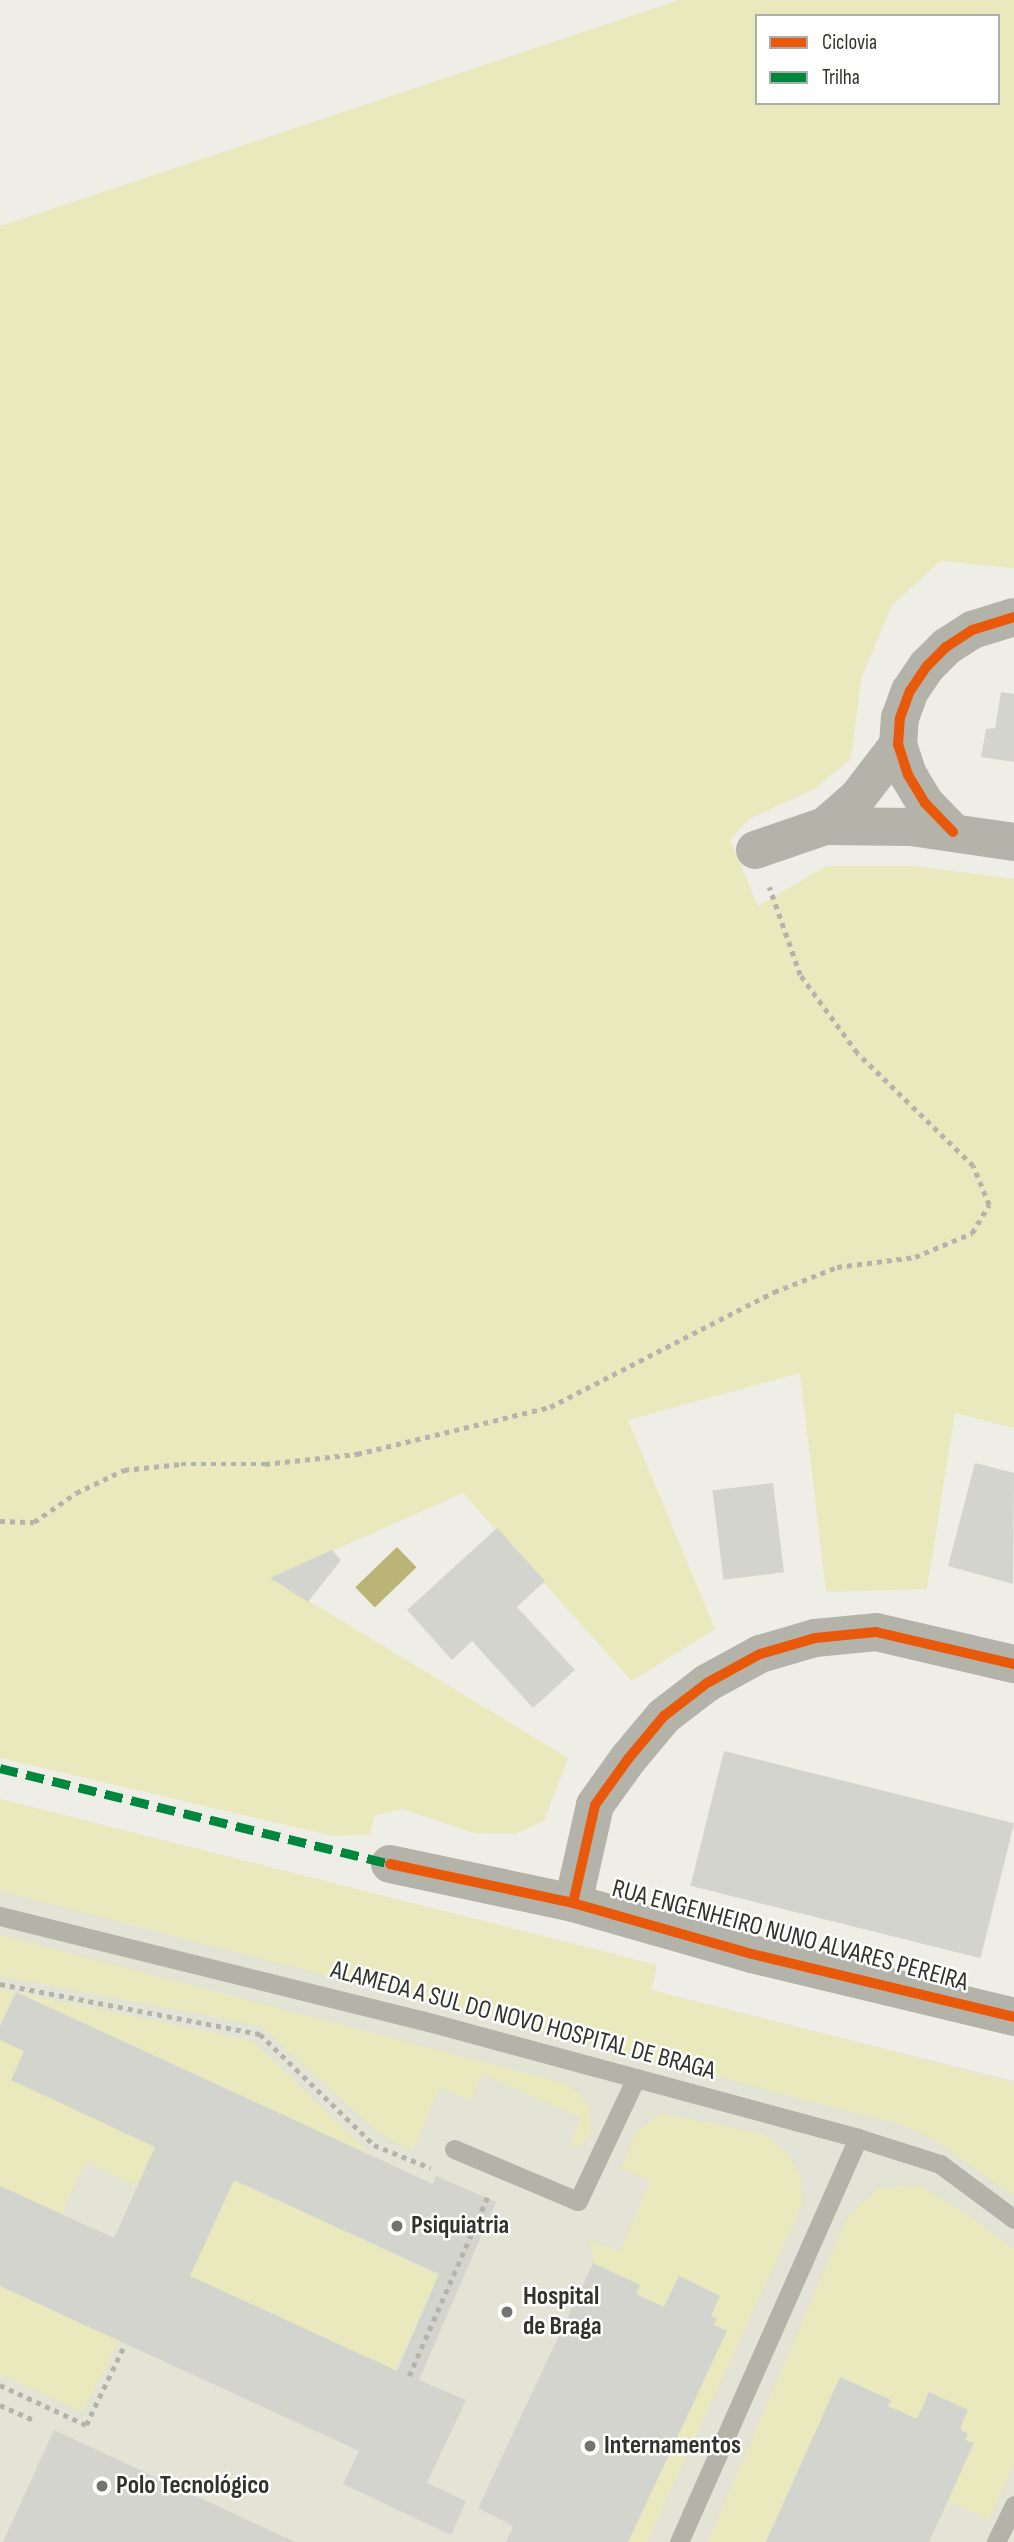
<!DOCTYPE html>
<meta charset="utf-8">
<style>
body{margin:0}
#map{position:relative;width:1014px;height:2542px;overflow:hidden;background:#eeeee7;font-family:"Sofia Sans Condensed",sans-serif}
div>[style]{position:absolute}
.built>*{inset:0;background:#e4e4d6}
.green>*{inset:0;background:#eae8bd;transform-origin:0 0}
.water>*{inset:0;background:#bab576;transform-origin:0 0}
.building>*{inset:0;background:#d4d4ce;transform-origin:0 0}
.path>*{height:4.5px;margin-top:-2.25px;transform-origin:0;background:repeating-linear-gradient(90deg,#b4b4ac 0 5px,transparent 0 10px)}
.lane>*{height:19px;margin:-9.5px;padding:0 9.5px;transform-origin:9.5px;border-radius:9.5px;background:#b4b3aa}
.street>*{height:38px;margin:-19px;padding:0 19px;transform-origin:19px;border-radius:19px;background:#b4b3aa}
.quiet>*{height:9px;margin-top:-4.5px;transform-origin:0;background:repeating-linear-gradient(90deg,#00873e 0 18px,transparent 0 27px)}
.cycleway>*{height:10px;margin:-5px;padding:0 5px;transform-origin:5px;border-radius:5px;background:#e8590c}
.dots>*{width:19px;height:19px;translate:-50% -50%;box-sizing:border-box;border:4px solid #fff;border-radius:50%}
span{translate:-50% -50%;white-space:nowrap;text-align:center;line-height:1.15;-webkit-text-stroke:5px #fff;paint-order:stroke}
.street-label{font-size:26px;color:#33332e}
.poi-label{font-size:26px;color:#33332e;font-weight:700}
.left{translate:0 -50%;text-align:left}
.legend{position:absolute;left:755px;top:14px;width:245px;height:91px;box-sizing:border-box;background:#fff;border:2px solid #adadab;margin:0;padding:9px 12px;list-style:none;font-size:21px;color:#33332e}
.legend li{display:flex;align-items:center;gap:14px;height:35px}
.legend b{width:35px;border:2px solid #adadab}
</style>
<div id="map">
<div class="built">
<i style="clip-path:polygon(0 1799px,657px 1965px,651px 1990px,1014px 2081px,1014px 2542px,0 2542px)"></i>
</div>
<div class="green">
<i style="clip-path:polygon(evenodd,679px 0,1014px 0,1014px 568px,941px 561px,892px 605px,861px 679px,851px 759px,814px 789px,749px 819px,730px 840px,758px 906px,826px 866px,915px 866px,1014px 879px,1014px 1428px,955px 1413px,927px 1589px,826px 1592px,800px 1373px,628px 1420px,715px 1629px,632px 1681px,463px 1493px,271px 1578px,568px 1758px,544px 1821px,515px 1834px,475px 1833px,402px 1809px,374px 1816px,370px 1835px,333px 1836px,0 1758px,0 226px,679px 0,757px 16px,998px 16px,998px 103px,757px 103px,757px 16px)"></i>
<i style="clip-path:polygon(0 1799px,657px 1965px,651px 1990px,1014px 2083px,1014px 2196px,936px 2141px,903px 2125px,0 1891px)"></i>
<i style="clip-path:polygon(0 1935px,567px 2084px,581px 2096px,589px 2109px,591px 2126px,588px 2139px,579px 2146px,570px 2145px,581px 2118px,483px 2074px,470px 2100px,440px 2087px,412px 2151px,380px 2134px,261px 2026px,0 1976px)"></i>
<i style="clip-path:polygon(0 1989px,16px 1992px,253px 2041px,372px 2156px,16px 1992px,0 2026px)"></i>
<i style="clip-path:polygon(0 2040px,24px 2051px,155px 2147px,138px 2186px,85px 2162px,62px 2214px,0 2186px)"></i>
<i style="clip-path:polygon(661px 2113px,763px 2134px,788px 2154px,800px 2176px,802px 2205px,647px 2542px,628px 2542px,727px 2331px,714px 2325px,717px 2318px,711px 2316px,720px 2296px,679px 2276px,664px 2307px,636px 2294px,640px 2285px,593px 2263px,590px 2240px,620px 2252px,650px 2181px,621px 2168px,637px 2131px)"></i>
<i style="left:234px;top:2180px;width:226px;height:106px;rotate:25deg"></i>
<i style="clip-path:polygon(919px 2185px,965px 2213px,1014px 2249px,1014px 2463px,989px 2520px,948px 2500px,974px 2444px,965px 2440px,968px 2434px,960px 2429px,968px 2410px,930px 2392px,917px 2419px,888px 2406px,891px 2400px,840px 2377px,766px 2542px,708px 2542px,847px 2218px,878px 2189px)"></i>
<i style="clip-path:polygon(0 2286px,119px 2341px,82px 2412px,0 2374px)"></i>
</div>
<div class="water">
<i style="left:397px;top:1547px;width:28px;height:58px;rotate:46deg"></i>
</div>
<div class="building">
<i style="clip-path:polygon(1001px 692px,1014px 694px,1014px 762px,981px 757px,986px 729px,995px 728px)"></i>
<i style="clip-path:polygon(975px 1463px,1014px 1473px,1013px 1584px,948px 1566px)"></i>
<i style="left:773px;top:1483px;width:90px;height:61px;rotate:83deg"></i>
<i style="clip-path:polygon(497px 1528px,545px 1581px,517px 1607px,575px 1670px,533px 1708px,472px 1641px,452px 1660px,407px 1610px)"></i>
<i style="clip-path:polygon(332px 1550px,341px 1560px,308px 1602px,270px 1578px)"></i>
<i style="left:724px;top:1751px;width:299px;height:139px;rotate:14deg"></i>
<i style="clip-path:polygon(evenodd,16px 1992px,433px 2184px,436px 2176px,496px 2202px,419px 2380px,466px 2400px,427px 2483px,466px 2501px,451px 2535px,343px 2484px,359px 2451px,0 2286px,0 2186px,114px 2238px,155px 2147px,11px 2080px,24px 2051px,0 2040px,0 2026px,16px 1992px,234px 2180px,439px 2274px,397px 2371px,190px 2276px,234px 2180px)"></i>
<i style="clip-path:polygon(593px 2263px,640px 2285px,636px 2294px,664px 2307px,679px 2276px,720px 2296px,711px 2316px,717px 2318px,714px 2325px,727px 2331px,628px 2542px,506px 2542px,513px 2526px,478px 2508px)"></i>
<i style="clip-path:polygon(840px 2377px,891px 2400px,888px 2406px,917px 2419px,929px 2392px,968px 2410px,960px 2429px,968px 2434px,965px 2440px,974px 2443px,929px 2542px,766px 2542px)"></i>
<i style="clip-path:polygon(54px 2430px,295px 2542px,3px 2542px)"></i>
</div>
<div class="path">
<i style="left:0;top:1521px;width:34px;rotate:2deg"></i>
<i style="left:34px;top:1522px;width:51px;rotate:-34.6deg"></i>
<i style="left:76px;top:1493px;width:53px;rotate:-25.6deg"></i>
<i style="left:124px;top:1470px;width:57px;rotate:-6deg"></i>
<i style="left:181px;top:1464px;width:84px"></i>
<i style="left:265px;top:1464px;width:93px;rotate:-6.2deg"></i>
<i style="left:357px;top:1454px;width:199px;rotate:-13.7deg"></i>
<i style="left:550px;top:1407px;width:252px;rotate:-27.2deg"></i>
<i style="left:774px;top:1292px;width:68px;rotate:-21.6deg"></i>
<i style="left:837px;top:1267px;width:79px;rotate:-7.3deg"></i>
<i style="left:915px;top:1257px;width:62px;rotate:-22.8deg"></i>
<i style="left:972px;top:1233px;width:33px;rotate:-59deg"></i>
<i style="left:989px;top:1205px;width:42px;rotate:-112.3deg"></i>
<i style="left:973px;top:1166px;width:162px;rotate:-135.8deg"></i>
<i style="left:857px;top:1053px;width:97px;rotate:-126.2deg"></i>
<i style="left:800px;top:975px;width:93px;rotate:-109.4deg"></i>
<i style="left:0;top:1984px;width:265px;rotate:10.9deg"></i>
<i style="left:260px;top:2034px;width:159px;rotate:44.2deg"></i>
<i style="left:374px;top:2145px;width:61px;rotate:22deg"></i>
<i style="left:409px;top:2376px;width:199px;rotate:-66.3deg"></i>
<i style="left:0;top:2385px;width:95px;rotate:24.9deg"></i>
<i style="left:86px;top:2425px;width:85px;rotate:-64.3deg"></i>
<i style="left:0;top:2405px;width:36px;rotate:24deg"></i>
</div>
<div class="lane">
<i style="left:0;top:1916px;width:434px;rotate:13.9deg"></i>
<i style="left:421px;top:2020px;width:453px;rotate:15.1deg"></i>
<i style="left:858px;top:2138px;width:86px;rotate:17.6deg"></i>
<i style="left:940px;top:2164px;width:92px;rotate:36.6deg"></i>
<i style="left:454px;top:2149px;width:134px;rotate:22.8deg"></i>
<i style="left:578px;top:2201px;width:136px;rotate:-64.8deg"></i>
<i style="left:679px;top:2542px;width:442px;rotate:-66.1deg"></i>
<i style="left:996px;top:2542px;width:41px;rotate:-64.1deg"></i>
</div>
<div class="street">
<i style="left:825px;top:826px;width:86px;rotate:0.7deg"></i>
<i style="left:911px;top:827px;width:104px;rotate:8.3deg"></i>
<i style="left:953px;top:832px;width:40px;rotate:-134deg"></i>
<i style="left:925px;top:803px;width:33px;rotate:-121deg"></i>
<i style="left:908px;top:775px;width:32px;rotate:-108deg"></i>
<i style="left:898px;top:745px;width:27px;rotate:-86deg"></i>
<i style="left:900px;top:718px;width:29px;rotate:-70deg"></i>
<i style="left:910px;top:691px;width:30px;rotate:-56deg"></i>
<i style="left:927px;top:666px;width:27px;rotate:-45deg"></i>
<i style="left:946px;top:647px;width:31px;rotate:-33deg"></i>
<i style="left:972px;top:630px;width:44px;rotate:-17.2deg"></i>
<i style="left:755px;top:850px;width:74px;rotate:-18.9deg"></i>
<i style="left:825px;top:826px;width:44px;rotate:-41.3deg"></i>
<i style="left:858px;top:797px;width:66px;rotate:-52.4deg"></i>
<i style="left:390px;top:1864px;width:187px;rotate:12deg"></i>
<i style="left:573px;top:1903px;width:186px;rotate:15.9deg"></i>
<i style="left:752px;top:1954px;width:269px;rotate:13.5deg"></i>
<i style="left:573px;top:1903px;width:100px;rotate:-77.3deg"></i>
<i style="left:595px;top:1805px;width:57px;rotate:-54.3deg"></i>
<i style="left:628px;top:1759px;width:56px;rotate:-50.1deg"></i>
<i style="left:664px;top:1716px;width:54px;rotate:-37.5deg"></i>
<i style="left:707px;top:1683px;width:60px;rotate:-28.7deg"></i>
<i style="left:760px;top:1654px;width:57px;rotate:-16.2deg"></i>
<i style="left:815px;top:1638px;width:61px;rotate:-5.6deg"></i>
<i style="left:876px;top:1632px;width:142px;rotate:13.1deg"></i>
</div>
<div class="quiet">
<i style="left:0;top:1768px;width:402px;rotate:13.8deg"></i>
</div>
<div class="cycleway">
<i style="left:953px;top:832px;width:40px;rotate:-134deg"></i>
<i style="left:925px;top:803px;width:33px;rotate:-121deg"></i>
<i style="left:908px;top:775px;width:32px;rotate:-108deg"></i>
<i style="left:898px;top:745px;width:27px;rotate:-86deg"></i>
<i style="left:900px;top:718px;width:29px;rotate:-70deg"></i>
<i style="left:910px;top:691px;width:30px;rotate:-56deg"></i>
<i style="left:927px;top:666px;width:27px;rotate:-45deg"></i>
<i style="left:946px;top:647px;width:31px;rotate:-33deg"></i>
<i style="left:972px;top:630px;width:44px;rotate:-17.2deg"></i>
<i style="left:390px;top:1864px;width:187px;rotate:12deg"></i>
<i style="left:573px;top:1903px;width:186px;rotate:15.9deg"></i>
<i style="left:752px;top:1954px;width:269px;rotate:13.5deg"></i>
<i style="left:573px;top:1903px;width:100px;rotate:-77.3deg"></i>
<i style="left:595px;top:1805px;width:57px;rotate:-54.3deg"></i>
<i style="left:628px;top:1759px;width:56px;rotate:-50.1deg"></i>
<i style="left:664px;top:1716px;width:54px;rotate:-37.5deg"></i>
<i style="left:707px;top:1683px;width:60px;rotate:-28.7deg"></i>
<i style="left:760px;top:1654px;width:57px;rotate:-16.2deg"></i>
<i style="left:815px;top:1638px;width:61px;rotate:-5.6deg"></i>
<i style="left:876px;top:1632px;width:142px;rotate:13.1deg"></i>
</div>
<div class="dots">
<i style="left:397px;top:2226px;background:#74746f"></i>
<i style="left:507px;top:2312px;background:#74746f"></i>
<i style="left:590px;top:2446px;background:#74746f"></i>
<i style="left:102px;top:2486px;background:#74746f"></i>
</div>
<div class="street-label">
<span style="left:790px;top:1936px;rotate:15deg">RUA ENGENHEIRO NUNO ALVARES PEREIRA</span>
<span style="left:523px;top:2021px;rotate:15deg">ALAMEDA A SUL DO NOVO HOSPITAL DE BRAGA</span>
</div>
<div class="poi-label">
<span class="left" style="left:411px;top:2226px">Psiquiatria</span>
<span class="left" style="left:523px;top:2312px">Hospital<br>de Braga</span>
<span class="left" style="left:604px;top:2446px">Internamentos</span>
<span class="left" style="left:116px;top:2486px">Polo Tecnológico</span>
</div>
<ul class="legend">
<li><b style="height:9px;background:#e8590c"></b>Ciclovia</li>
<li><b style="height:9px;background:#00873e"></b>Trilha</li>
</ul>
</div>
